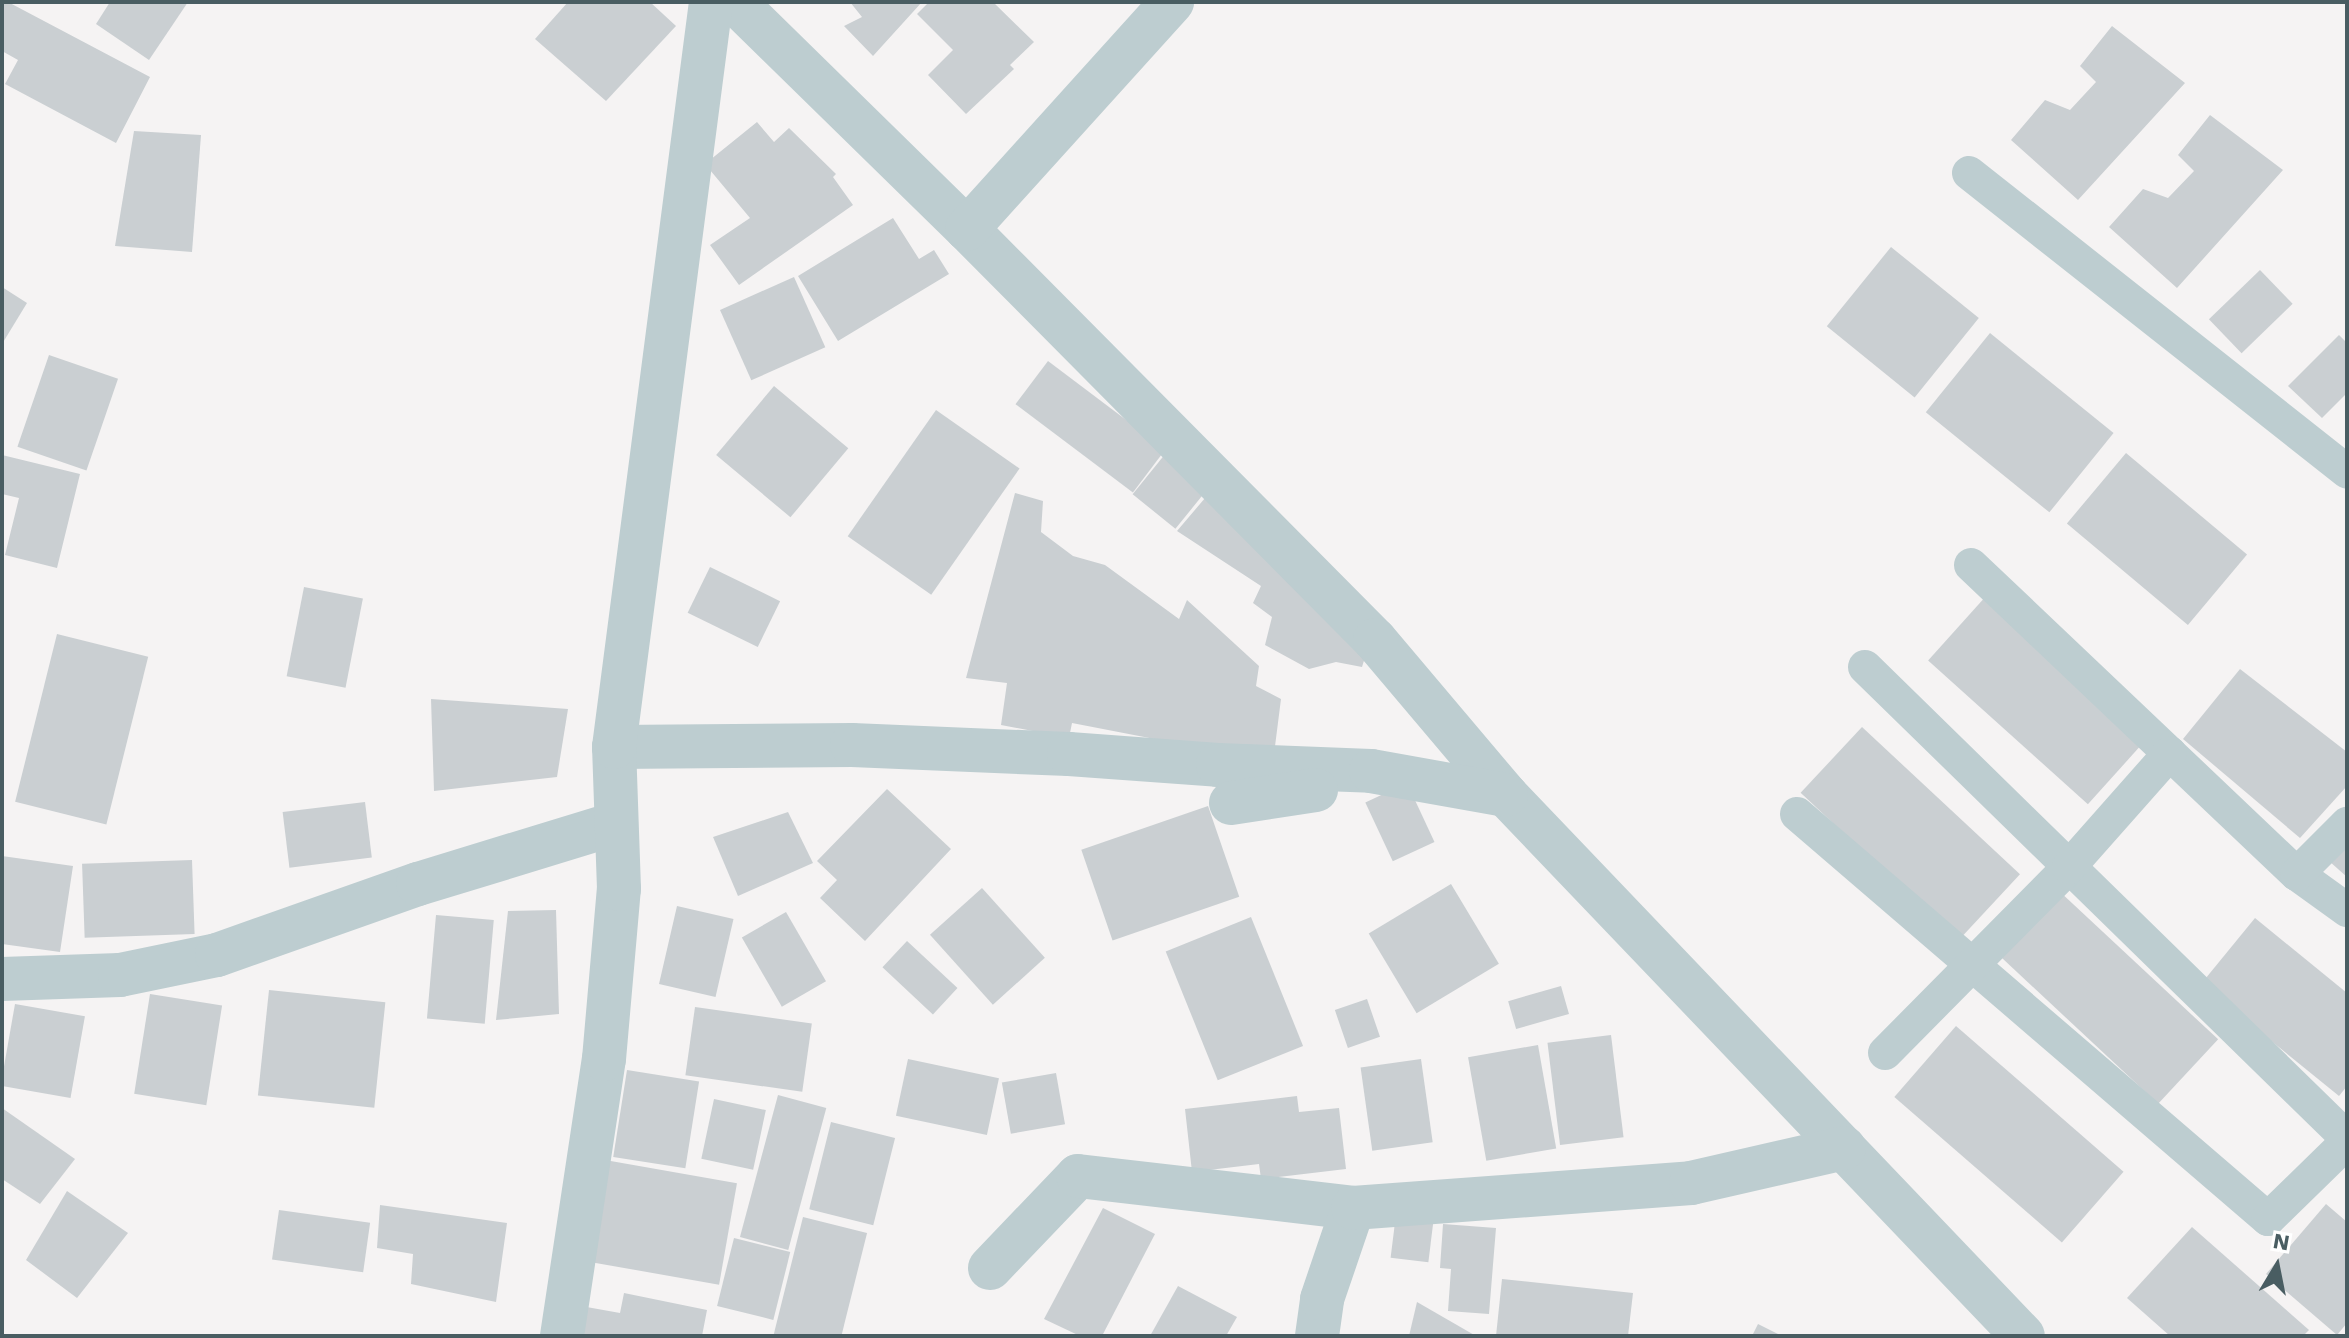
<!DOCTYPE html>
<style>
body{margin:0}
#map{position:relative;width:2349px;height:1338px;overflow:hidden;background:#f5f3f3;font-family:"Work Sans",sans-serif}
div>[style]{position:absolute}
.building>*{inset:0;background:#cacfd2;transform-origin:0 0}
.service>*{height:34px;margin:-17px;padding:0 17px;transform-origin:17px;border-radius:17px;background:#bdcdd0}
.minor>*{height:44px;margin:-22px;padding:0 22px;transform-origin:22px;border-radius:22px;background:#bdcdd0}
span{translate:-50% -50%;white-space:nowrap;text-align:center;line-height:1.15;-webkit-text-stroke:6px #fff;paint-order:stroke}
.frame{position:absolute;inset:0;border:4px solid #495d62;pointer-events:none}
.north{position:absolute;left:2237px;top:1226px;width:80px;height:80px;-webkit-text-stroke:6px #fff;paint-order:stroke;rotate:10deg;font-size:22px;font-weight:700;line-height:32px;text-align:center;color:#495d62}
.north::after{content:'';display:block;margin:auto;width:28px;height:36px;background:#495d62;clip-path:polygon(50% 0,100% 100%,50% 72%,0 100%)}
</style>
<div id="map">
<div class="building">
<i style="clip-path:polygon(2px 2px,8px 2px,150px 77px,116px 143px,5px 84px,18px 60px,2px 51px)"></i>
<i style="clip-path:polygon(110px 2px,188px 2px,149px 60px,96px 24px)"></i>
<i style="clip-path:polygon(568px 2px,650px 2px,676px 26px,606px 101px,535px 39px)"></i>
<i style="clip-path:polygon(850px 2px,922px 2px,873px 56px,844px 26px,862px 17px)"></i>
<i style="clip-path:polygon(929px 2px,993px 2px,1034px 42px,1010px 65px,1014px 69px,966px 114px,928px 75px,953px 50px,917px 14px)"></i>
<i style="clip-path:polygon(2112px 26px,2185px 83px,2078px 200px,2011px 140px,2045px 100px,2070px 110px,2096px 82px,2080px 66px)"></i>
<i style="clip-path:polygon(2210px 115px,2283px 170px,2177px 288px,2109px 227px,2143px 189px,2168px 198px,2194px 171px,2178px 155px)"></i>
<i style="clip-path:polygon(757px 122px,774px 142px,789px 128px,836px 174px,833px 177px,853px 205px,739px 285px,710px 245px,750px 218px,705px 164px)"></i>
<i style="clip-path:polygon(134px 131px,201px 135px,192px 252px,115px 246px)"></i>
<i style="clip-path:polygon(893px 218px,919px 259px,934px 250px,949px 274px,838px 341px,798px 276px)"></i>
<i style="left:1891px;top:247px;width:113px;height:102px;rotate:39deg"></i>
<i style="left:2260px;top:270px;width:47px;height:71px;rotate:46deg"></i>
<i style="left:794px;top:277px;width:77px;height:81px;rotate:66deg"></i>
<i style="clip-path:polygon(2px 287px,27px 303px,2px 344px)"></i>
<i style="left:1990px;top:333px;width:159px;height:102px;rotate:39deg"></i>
<i style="clip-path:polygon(2339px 335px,2347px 343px,2347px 393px,2322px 418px,2288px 386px)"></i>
<i style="left:49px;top:355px;width:73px;height:97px;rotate:19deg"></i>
<i style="left:1048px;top:361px;width:147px;height:54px;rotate:37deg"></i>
<i style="left:774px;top:386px;width:97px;height:90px;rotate:40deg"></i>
<i style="left:936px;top:410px;width:102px;height:154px;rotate:35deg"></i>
<i style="left:1166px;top:453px;width:55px;height:53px;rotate:39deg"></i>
<i style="left:2126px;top:453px;width:158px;height:92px;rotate:40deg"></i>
<i style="clip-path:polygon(2px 455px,80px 474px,57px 568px,5px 555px,19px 498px,2px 494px)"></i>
<i style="clip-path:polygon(1211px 491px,1367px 651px,1362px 667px,1336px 662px,1309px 669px,1265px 645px,1272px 617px,1253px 603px,1261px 586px,1177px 531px)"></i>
<i style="clip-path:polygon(1015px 493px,1043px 501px,1041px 532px,1073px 556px,1105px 565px,1179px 619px,1187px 600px,1259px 666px,1256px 686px,1281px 699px,1273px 762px,1072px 723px,1069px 738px,1001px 725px,1007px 683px,966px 678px)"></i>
<i style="left:710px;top:567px;width:78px;height:51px;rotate:26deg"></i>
<i style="left:304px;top:587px;width:60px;height:91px;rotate:11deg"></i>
<i style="left:1987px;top:595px;width:215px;height:88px;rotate:42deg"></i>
<i style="left:57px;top:634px;width:94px;height:173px;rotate:14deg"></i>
<i style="clip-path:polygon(2240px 669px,2347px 752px,2347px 786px,2300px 838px,2183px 739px)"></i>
<i style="clip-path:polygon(431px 699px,568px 709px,557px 777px,434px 791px)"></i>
<i style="left:1862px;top:727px;width:216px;height:90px;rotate:43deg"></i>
<i style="left:1407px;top:783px;width:65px;height:46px;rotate:65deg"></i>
<i style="clip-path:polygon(887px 789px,951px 849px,865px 941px,820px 898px,837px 880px,817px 861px)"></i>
<i style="left:365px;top:802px;width:56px;height:83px;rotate:83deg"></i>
<i style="left:1208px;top:806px;width:96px;height:134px;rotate:71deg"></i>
<i style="clip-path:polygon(788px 812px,813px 863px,738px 896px,713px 837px)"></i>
<i style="clip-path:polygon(2347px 842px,2347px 877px,2329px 861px)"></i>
<i style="clip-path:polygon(2px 856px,73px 866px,60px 952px,2px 944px)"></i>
<i style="left:192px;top:860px;width:74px;height:110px;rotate:88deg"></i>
<i style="left:1451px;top:884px;width:93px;height:96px;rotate:59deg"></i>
<i style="left:982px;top:888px;width:94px;height:70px;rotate:48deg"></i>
<i style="left:2058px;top:890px;width:219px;height:88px;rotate:43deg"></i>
<i style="left:677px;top:906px;width:58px;height:80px;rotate:13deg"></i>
<i style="clip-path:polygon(556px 910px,559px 1014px,496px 1020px,508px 911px)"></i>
<i style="left:786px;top:912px;width:80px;height:51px;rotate:60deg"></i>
<i style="left:436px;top:915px;width:58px;height:104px;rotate:5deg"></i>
<i style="left:1251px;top:917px;width:139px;height:92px;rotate:68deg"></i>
<i style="clip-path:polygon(2255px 918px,2347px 993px,2347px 1086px,2339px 1096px,2201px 984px)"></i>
<i style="left:907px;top:941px;width:69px;height:36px;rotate:43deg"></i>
<i style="left:1561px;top:986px;width:29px;height:55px;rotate:74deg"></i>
<i style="left:269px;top:990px;width:117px;height:106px;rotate:6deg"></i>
<i style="left:150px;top:994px;width:73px;height:101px;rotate:9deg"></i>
<i style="left:1367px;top:999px;width:40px;height:34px;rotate:71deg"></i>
<i style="left:15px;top:1004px;width:71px;height:83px;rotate:10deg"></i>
<i style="left:695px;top:1007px;width:118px;height:69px;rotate:8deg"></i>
<i style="left:1956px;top:1026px;width:222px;height:94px;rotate:41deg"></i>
<i style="left:1611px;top:1035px;width:103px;height:64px;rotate:83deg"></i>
<i style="left:1538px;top:1045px;width:105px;height:71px;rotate:80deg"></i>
<i style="left:908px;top:1059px;width:93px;height:58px;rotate:12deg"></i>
<i style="left:1421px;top:1059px;width:84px;height:61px;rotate:82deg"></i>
<i style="left:627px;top:1070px;width:73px;height:88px;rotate:9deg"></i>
<i style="left:1056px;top:1073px;width:52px;height:55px;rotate:80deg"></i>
<i style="left:778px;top:1095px;width:50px;height:147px;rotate:15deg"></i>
<i style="clip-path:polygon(1297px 1096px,1299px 1112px,1339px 1108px,1346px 1169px,1261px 1179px,1259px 1164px,1192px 1172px,1185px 1109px)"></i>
<i style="left:714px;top:1099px;width:53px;height:61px;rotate:12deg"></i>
<i style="clip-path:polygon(2px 1108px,75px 1159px,40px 1204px,2px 1179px)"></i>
<i style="left:831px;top:1122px;width:66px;height:90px;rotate:14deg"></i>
<i style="left:605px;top:1160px;width:134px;height:103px;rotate:10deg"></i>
<i style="clip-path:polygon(67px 1191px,128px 1233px,77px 1298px,26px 1260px)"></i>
<i style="clip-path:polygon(2326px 1204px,2347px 1222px,2347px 1323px,2337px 1335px,2266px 1274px)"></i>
<i style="clip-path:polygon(380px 1205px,507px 1223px,496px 1302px,411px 1284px,413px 1254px,377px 1248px)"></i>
<i style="clip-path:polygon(1103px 1208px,1155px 1234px,1102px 1336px,1080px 1336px,1044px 1319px)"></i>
<i style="left:279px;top:1210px;width:92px;height:50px;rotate:8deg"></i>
<i style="left:1396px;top:1214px;width:38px;height:44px;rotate:7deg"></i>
<i style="left:803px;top:1217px;width:66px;height:122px;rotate:14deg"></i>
<i style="clip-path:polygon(1443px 1224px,1496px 1228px,1489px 1314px,1448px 1311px,1451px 1269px,1440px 1268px)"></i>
<i style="clip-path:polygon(2192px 1227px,2309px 1330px,2303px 1336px,2170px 1336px,2127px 1298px)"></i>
<i style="left:734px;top:1238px;width:58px;height:70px;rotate:14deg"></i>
<i style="clip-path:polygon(1502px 1279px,1633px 1293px,1628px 1336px,1496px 1336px)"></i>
<i style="clip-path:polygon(1178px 1286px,1237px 1317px,1226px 1336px,1150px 1336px)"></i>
<i style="clip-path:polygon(624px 1293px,707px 1310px,702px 1336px,575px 1336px,581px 1306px,620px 1313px)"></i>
<i style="clip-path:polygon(1417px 1302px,1476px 1336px,1409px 1336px)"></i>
<i style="clip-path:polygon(1758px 1324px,1782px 1336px,1752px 1336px)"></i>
</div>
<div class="service">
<i style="left:1969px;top:173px;width:482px;rotate:38.3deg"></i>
<i style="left:1971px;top:565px;width:449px;rotate:43.5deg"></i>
<i style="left:2297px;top:874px;width:62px;rotate:35.8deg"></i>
<i style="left:1865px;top:667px;width:674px;rotate:44.34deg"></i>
<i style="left:1797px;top:814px;width:621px;rotate:40.69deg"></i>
<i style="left:2268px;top:1219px;width:110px;rotate:-44.3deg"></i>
<i style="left:2297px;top:874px;width:71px;rotate:-45deg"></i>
<i style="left:1885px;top:1053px;width:262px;rotate:-45.3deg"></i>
<i style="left:2069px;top:867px;width:152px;rotate:-48.5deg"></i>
</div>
<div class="minor">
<i style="left:735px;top:2px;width:325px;rotate:44.4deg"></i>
<i style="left:967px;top:229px;width:579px;rotate:45.21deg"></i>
<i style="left:1375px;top:640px;width:203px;rotate:49.8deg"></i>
<i style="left:1506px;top:795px;width:748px;rotate:46.3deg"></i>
<i style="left:967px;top:229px;width:306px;rotate:-47.9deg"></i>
<i style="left:614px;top:747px;width:238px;rotate:-0.5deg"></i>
<i style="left:852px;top:745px;width:217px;rotate:2.4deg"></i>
<i style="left:1069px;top:754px;width:149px;rotate:4.2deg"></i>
<i style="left:1218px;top:765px;width:153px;rotate:2.2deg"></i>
<i style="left:1371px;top:771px;width:137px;rotate:10.1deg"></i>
<i style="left:1231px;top:803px;width:86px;rotate:-8.7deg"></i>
<i style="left:2px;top:979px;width:118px;rotate:-1.9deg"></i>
<i style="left:120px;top:975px;width:99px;rotate:-11.7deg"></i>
<i style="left:217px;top:955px;width:213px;rotate:-19.5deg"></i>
<i style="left:418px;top:884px;width:205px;rotate:-17deg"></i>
<i style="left:990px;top:1268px;width:127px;rotate:-46.3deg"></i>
<i style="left:1078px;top:1176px;width:277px;rotate:6.6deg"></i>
<i style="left:562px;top:1336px;width:280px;rotate:-81.4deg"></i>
<i style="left:604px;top:1059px;width:171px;rotate:-85deg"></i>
<i style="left:619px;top:889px;width:142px;rotate:-92deg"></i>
<i style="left:614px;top:747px;width:751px;rotate:-82.58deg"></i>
<i style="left:1317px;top:1336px;width:37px;rotate:-82deg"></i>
<i style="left:1322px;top:1299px;width:96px;rotate:-71.2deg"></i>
<i style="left:1353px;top:1208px;width:339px;rotate:-4.2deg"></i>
<i style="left:1691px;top:1183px;width:157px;rotate:-12.9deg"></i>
</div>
<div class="frame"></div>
<div class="north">N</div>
</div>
